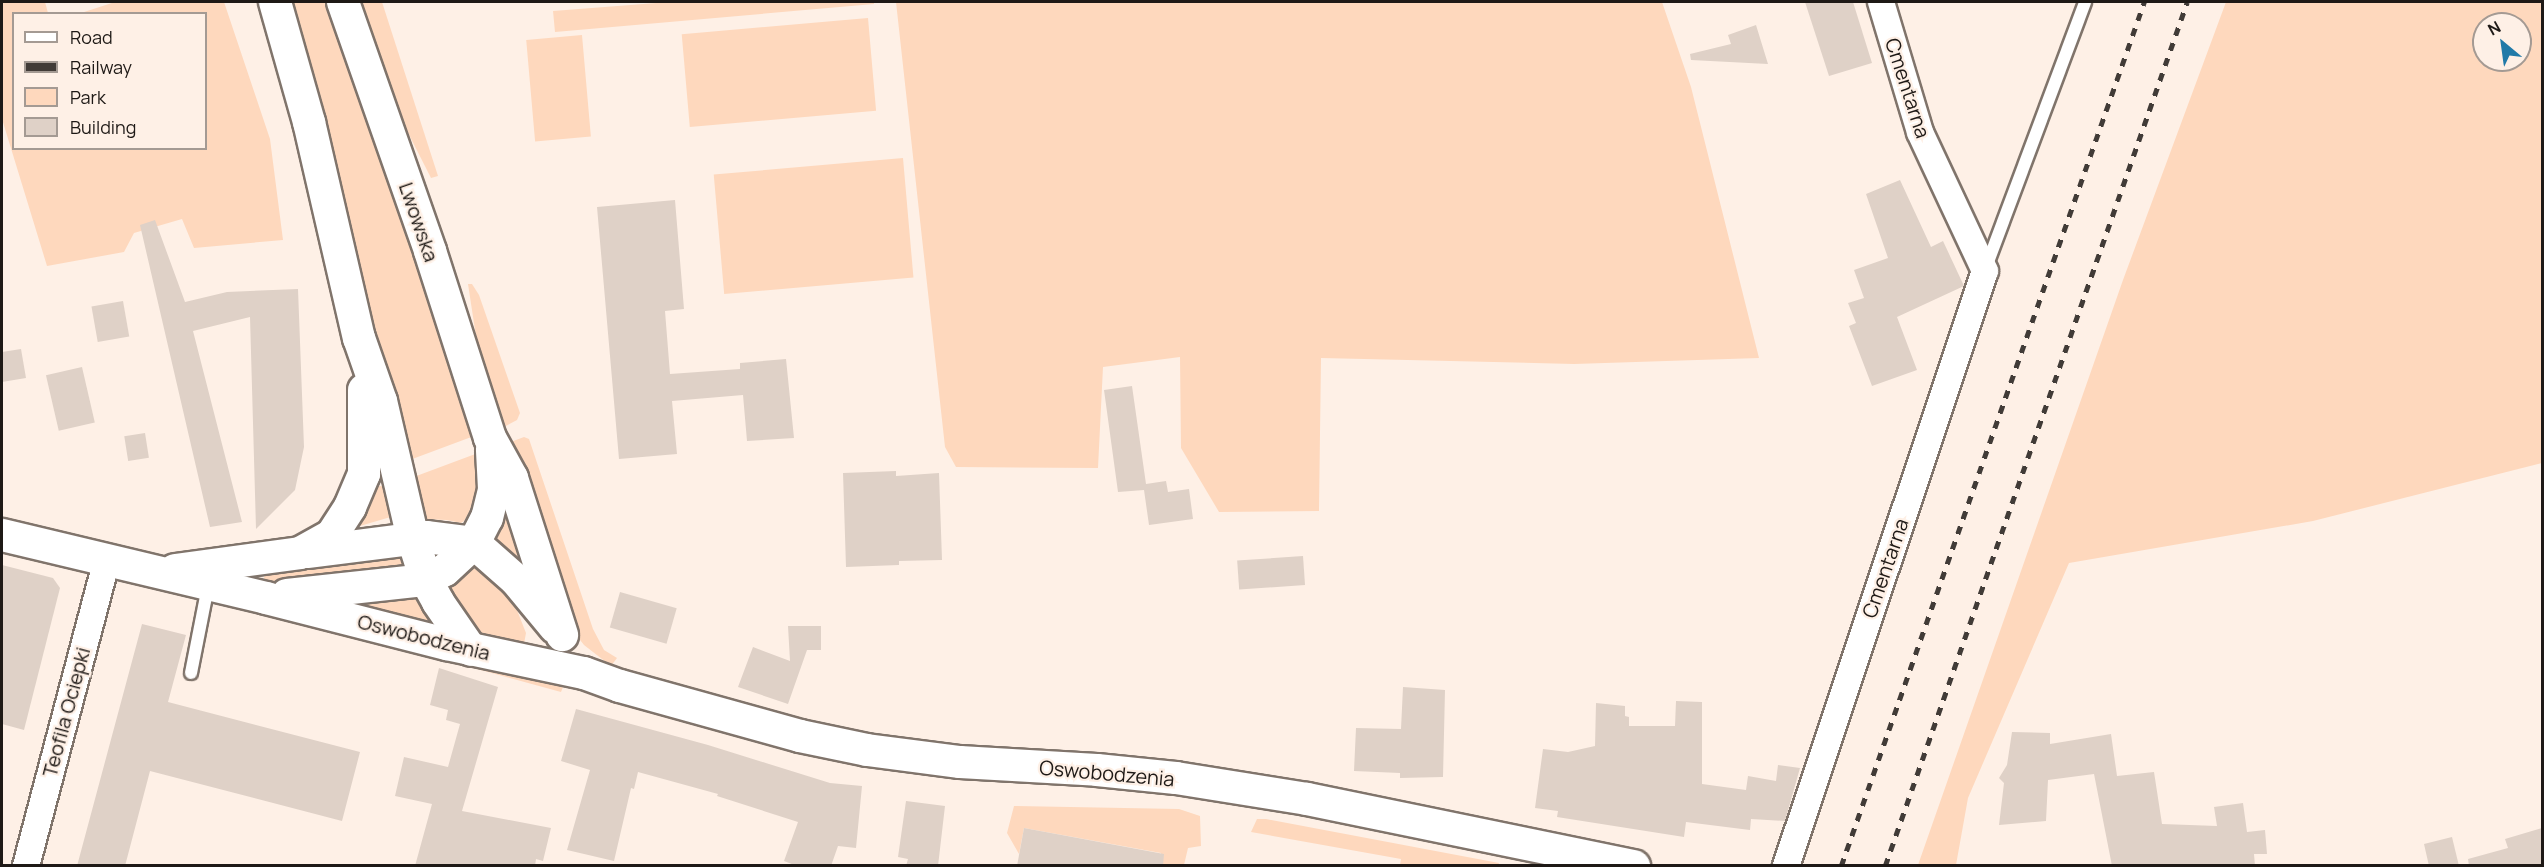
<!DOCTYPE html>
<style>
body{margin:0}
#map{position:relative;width:2544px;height:867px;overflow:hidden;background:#fef0e6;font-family:Manrope,sans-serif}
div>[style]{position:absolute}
.green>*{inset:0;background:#fed8bd;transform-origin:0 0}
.building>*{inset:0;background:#dfd1c7;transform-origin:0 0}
.roads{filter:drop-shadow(2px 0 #80746b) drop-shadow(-2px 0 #80746b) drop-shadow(0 2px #80746b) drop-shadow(0 -2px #80746b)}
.service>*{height:12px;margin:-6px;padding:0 6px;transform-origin:6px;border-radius:6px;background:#fff}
.minor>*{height:26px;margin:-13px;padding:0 13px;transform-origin:13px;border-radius:13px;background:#fff}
.tertiary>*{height:32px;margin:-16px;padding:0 16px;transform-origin:16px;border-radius:16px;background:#fff}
.rail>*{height:4.5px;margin-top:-2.25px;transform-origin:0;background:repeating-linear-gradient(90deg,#413b37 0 8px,transparent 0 16px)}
span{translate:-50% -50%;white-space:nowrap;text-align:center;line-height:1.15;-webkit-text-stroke:4.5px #fef0e6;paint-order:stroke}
.street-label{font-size:20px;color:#1e1916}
.frame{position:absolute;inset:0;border:3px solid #1e1916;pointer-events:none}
.legend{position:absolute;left:12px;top:12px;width:195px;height:138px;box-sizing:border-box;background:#fef0e6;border:2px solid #a49a93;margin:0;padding:8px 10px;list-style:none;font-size:18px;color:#1e1916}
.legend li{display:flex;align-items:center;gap:12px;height:30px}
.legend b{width:30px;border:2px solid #a49a93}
.north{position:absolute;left:2472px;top:12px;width:60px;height:60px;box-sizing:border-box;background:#fef0e6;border:2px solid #a49a93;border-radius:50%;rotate:331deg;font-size:16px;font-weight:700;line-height:24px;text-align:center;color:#1e1916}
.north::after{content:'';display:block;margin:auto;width:21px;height:27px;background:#217aa8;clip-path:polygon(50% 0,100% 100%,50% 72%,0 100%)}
</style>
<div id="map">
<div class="green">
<i style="clip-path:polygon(2px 2px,45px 2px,48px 13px,14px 14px,14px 148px,206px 148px,206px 14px,81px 13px,115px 2px,224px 2px,270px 139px,283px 240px,194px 248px,182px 219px,134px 233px,124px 252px,47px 266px,2px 119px)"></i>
<i style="clip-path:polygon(292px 2px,327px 2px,474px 436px,407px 461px,322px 111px)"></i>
<i style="clip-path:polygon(359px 2px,382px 2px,438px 176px,431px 178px,398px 113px)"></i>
<i style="clip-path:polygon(669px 2px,874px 2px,874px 4px,555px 32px,553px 11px)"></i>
<i style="clip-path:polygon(896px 2px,1662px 2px,1691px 87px,1759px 358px,1574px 364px,1321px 358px,1319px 511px,1219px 512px,1181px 448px,1180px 357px,1103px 367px,1098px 468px,956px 467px,945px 447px)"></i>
<i style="clip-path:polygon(evenodd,2226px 2px,2542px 2px,2542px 463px,2313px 521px,2069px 563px,1968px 798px,1956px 865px,1918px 865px,2123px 280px,2226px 2px,2484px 24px,2520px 24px,2520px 60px,2484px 60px,2484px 24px)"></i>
<i style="left:868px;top:18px;width:93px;height:187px;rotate:85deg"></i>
<i style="left:582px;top:35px;width:102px;height:56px;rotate:85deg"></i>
<i style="left:903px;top:158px;width:120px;height:190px;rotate:85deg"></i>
<i style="clip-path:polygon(468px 284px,472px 284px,479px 295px,520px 413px,517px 420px,504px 427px,479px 356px)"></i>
<i style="clip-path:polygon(524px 437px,529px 439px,593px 629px,604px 650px,617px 658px,611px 666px,584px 645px,573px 631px,508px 443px)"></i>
<i style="clip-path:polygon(478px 453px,479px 487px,475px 502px,464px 521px,461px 523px,447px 520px,423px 519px,411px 478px)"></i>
<i style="clip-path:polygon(371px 486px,389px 486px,394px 516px,353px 528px)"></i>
<i style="clip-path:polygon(505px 501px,531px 572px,488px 539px)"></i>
<i style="clip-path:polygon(404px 551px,410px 567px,303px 581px,266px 581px,264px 579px,265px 570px)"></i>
<i style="clip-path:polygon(474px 564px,495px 579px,513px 600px,526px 633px,523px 649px,483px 639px,441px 587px)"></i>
<i style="clip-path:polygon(414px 592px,440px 627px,334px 603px)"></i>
<i style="clip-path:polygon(446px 654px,563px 687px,561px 692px,444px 660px)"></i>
<i style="clip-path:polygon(1014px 806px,1179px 809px,1200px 816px,1201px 846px,1188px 848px,1184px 865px,1159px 866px,1161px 853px,1024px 828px,1019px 854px,1007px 833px)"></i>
<i style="clip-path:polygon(1257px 819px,1266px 819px,1499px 863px,1498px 866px,1400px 865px,1401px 859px,1251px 832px)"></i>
</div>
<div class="building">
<i style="clip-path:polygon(1805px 2px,1853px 2px,1872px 63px,1829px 76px)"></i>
<i style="clip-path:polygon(1756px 25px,1768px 64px,1691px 60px,1690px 54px,1731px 44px,1728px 35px)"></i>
<i style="clip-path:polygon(1900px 180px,1931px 247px,1943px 241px,1964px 286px,1897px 317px,1917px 370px,1872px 386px,1849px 326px,1856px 323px,1848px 303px,1864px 298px,1854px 270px,1888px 258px,1866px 194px)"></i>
<i style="clip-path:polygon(675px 200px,684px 309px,665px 311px,670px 374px,740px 369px,740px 363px,786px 359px,794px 438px,747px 441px,743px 395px,672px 401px,677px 454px,619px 459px,597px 207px)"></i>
<i style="clip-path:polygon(155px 220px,185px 302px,227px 292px,298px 289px,304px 447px,295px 490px,256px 529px,250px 317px,193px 331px,242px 522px,210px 527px,140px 225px)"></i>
<i style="left:123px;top:301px;width:36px;height:32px;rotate:80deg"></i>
<i style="clip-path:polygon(21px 349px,26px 378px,2px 382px,2px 352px)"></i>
<i style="left:82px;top:367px;width:57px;height:37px;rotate:77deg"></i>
<i style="clip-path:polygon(1132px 386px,1146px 484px,1166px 481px,1168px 492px,1189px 489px,1193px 519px,1149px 525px,1144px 490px,1118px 492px,1104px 390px)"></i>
<i style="left:145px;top:433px;width:25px;height:21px;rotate:81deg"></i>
<i style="clip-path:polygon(896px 471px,896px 476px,939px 473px,942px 560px,899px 561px,899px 565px,846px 567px,843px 473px)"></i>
<i style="left:1303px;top:556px;width:29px;height:66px;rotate:86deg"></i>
<i style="clip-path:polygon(2px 565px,53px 578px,60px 588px,24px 730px,2px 724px)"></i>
<i style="left:620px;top:592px;width:59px;height:37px;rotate:16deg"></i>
<i style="clip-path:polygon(142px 624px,186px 635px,168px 702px,360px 752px,342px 821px,150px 771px,125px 866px,77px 866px)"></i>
<i style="clip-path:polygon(788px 626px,821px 626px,821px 650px,807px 650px,788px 704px,738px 687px,753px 647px,790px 661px)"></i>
<i style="clip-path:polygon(439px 668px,498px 687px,462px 811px,551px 828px,543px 861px,536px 859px,535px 866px,415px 866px,432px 804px,395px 796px,404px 757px,448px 767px,460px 724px,446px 720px,448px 710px,430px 705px)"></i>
<i style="clip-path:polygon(1403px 687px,1445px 690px,1443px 777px,1400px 778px,1400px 773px,1354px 771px,1356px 728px,1401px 729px)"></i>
<i style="clip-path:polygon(1676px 701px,1702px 702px,1702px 784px,1746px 790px,1748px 776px,1776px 781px,1778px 765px,1800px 768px,1785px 821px,1751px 819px,1750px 830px,1686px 822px,1684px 837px,1557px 817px,1558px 811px,1535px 808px,1543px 749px,1568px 752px,1595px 746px,1596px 703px,1625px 706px,1625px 716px,1629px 717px,1629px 726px,1675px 726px)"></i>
<i style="clip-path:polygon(576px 709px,708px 745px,830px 783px,862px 786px,856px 848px,838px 846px,831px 866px,797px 866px,784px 861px,798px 822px,717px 796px,718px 794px,638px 772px,634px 789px,631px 788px,614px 861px,567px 850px,590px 770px,561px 761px)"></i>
<i style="clip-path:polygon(2012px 732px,2050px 733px,2050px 744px,2111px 734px,2117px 776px,2154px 772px,2162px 824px,2217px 826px,2214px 807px,2243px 803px,2247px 832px,2265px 830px,2267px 854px,2254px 854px,2255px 866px,2112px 866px,2094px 774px,2048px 780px,2046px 821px,1999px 825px,2004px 783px,1999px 778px,2007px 765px)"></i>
<i style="clip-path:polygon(906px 801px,945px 806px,938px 866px,906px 866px,908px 859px,898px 857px)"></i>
<i style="clip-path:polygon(1024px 828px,1164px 854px,1163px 866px,1017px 866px)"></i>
<i style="clip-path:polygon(2542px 828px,2542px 866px,2469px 866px,2468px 859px,2508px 848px,2505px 839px)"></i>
<i style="clip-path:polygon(2452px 837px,2459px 866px,2429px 866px,2424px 844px)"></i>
</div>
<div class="roads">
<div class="service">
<i style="left:1985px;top:270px;width:286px;rotate:-69.5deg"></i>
<i style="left:191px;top:673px;width:89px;rotate:-78.9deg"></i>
</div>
<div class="minor">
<i style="left:26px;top:866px;width:317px;rotate:-75.2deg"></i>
<i style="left:1786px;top:866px;width:627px;rotate:-71.51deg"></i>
<i style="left:1985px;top:271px;width:153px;rotate:-115.1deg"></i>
<i style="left:1920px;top:132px;width:136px;rotate:-106.7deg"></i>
</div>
<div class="tertiary">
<i style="left:275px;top:2px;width:125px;rotate:74.2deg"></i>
<i style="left:309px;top:122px;width:222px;rotate:77deg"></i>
<i style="left:359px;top:338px;width:67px;rotate:70.8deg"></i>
<i style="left:381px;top:401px;width:142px;rotate:76.9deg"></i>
<i style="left:413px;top:539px;width:43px;rotate:72.4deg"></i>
<i style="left:426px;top:580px;width:25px;rotate:61deg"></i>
<i style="left:438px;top:602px;width:58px;rotate:55.5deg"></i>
<i style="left:343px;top:2px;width:264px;rotate:70.7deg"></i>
<i style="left:430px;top:251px;width:196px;rotate:72.2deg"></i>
<i style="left:490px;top:438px;width:46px;rotate:61.2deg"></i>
<i style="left:512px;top:478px;width:165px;rotate:72.3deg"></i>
<i style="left:2px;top:535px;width:271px;rotate:13.4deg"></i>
<i style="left:266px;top:598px;width:187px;rotate:14.3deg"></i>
<i style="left:447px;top:644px;width:140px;rotate:12deg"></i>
<i style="left:584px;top:673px;width:38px;rotate:20deg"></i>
<i style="left:620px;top:686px;width:187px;rotate:15.5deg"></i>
<i style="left:800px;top:736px;width:68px;rotate:11.8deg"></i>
<i style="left:867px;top:750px;width:94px;rotate:7.4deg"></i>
<i style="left:960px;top:762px;width:137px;rotate:3.3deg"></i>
<i style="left:1097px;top:770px;width:79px;rotate:5.8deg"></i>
<i style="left:1176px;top:778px;width:133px;rotate:9.1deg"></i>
<i style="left:1307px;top:799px;width:334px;rotate:11.6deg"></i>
<i style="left:309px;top:552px;width:118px;rotate:-7.3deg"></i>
<i style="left:426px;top:537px;width:48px;rotate:7.1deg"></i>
<i style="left:474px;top:543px;width:56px;rotate:41.4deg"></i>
<i style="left:516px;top:580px;width:61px;rotate:50.3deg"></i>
<i style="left:175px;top:570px;width:126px;rotate:-7.7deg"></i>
<i style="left:300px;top:553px;width:37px;rotate:-29deg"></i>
<i style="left:332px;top:535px;width:33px;rotate:-57deg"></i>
<i style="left:350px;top:507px;width:36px;rotate:-67deg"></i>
<i style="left:364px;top:474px;width:84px;rotate:-90deg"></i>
<i style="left:287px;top:595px;width:140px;rotate:-6.2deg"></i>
<i style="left:426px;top:580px;width:21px;rotate:-28deg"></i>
<i style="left:445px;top:570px;width:40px;rotate:-43deg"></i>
<i style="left:474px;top:543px;width:28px;rotate:-63deg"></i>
<i style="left:487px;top:518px;width:30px;rotate:-76deg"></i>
<i style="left:494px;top:489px;width:39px;rotate:-93deg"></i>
</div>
</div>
<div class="rail">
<i style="left:1841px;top:866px;width:916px;rotate:-70.67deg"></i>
<i style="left:1885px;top:866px;width:915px;rotate:-70.73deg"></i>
</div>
<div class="street-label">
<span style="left:1908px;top:88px;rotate:72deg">Cmentarna</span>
<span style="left:419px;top:222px;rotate:71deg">Lwowska</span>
<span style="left:1885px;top:568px;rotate:-71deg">Cmentarna</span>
<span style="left:424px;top:637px;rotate:14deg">Oswobodzenia</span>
<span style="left:66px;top:712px;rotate:-75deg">Teofila Ociepki</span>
<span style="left:1107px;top:773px;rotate:5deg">Oswobodzenia</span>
</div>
<div class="frame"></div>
<ul class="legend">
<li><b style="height:8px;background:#fff"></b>Road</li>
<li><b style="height:8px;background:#413b37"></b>Railway</li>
<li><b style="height:16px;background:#fed8bd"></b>Park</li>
<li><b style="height:16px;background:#dfd1c7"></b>Building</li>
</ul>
<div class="north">N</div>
</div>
